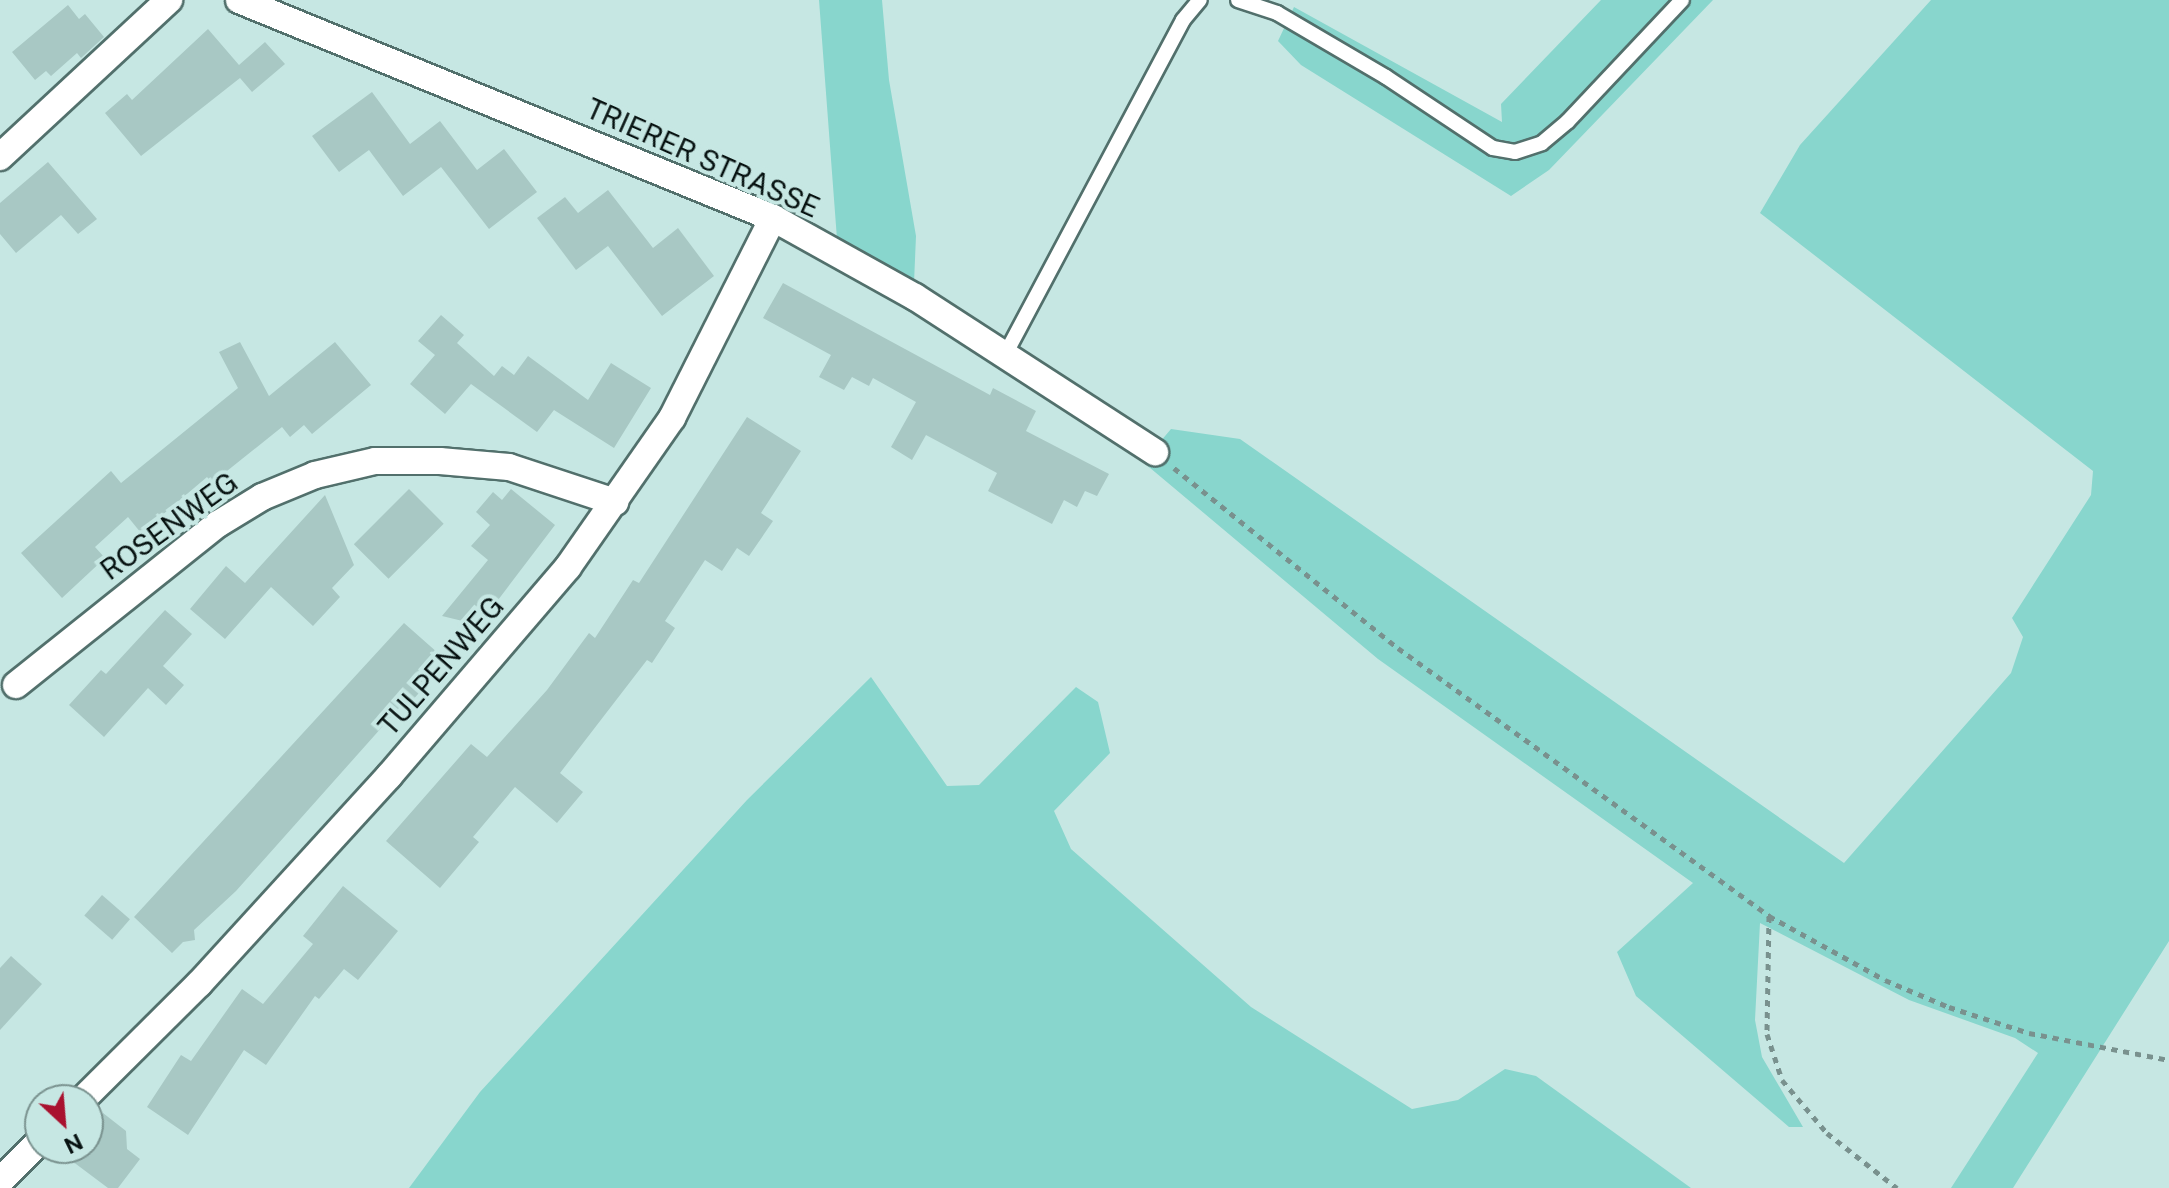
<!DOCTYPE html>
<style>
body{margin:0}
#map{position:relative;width:2169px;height:1188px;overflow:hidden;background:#c6e7e3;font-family:"Public Sans",sans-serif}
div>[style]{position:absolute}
.green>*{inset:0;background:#88d6cd}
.building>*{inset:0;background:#a8c8c4;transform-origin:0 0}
.path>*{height:5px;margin-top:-2.5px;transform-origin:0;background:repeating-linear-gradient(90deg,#79918e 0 6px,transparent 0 12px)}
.roads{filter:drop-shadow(2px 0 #52706c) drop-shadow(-2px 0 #52706c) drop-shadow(0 2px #52706c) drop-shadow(0 -2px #52706c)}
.lane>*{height:14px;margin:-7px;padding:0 7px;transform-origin:7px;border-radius:7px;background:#fff}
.street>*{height:26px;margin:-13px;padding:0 13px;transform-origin:13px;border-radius:13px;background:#fff}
span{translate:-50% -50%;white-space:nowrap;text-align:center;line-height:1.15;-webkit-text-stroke:8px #c6e7e3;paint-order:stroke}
.street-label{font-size:28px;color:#071211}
.north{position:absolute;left:24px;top:1084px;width:80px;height:80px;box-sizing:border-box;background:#c6e7e3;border:2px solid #7a928f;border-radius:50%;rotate:154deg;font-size:22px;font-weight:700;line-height:32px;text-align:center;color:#071211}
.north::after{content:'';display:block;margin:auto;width:28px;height:36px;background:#a9122f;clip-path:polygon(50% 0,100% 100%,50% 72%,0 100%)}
</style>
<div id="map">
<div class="green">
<i style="clip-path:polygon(819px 0,882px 0,889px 80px,916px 236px,914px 283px,837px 239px)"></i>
<i style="clip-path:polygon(1601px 0,1713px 0,1549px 170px,1511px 196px,1301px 65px,1278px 41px,1294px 7px,1502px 122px,1501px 104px)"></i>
<i style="clip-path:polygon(1931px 0,2169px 0,2169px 941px,2013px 1188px,1951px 1188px,2038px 1053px,2015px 1038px,1909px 1000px,1760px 923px,1755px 1020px,1762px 1057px,1803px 1127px,1789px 1127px,1636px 996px,1617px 952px,1693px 883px,1378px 659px,1143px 462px,1171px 429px,1240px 439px,1844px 863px,2011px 673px,2023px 637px,2012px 618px,2091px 495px,2093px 471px,1760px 213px,1800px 145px)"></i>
<i style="clip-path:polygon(871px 677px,947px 786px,979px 785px,1076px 687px,1098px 702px,1110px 753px,1054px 811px,1071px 849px,1251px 1007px,1412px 1109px,1458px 1100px,1505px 1069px,1536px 1076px,1691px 1188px,409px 1188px,480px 1092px,747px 800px)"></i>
</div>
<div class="building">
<i style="clip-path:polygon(68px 5px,79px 19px,85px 14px,104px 37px,81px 58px,77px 53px,51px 76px,46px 71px,35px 80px,12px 52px)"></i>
<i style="clip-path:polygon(208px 29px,239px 65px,265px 42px,285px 64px,252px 92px,240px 78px,141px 156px,105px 113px,127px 94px,132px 100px)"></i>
<i style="clip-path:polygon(372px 92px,410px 144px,440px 121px,477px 170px,504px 149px,537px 192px,489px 229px,441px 167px,403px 196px,369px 150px,339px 172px,312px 136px)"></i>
<i style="clip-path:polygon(48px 162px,97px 219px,78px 234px,61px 215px,16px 253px,0 234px,0 203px)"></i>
<i style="clip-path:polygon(608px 190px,653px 248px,678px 228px,714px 276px,662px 316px,608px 246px,576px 270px,537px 218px,565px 197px,578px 213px)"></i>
<i style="clip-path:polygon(783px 283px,990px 395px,993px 388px,1036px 411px,1026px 431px,1109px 474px,1097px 496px,1085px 491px,1077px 507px,1064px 500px,1052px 524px,988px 491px,997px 473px,926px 435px,912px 460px,891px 447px,916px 402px,873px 378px,869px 386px,852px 377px,844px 390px,819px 377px,831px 355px,763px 318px)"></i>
<i style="clip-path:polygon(441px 315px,464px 335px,457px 343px,494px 376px,502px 366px,514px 375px,528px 356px,588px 400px,611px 363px,651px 388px,614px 448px,554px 410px,537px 432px,471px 384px,445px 414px,410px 384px,435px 355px,418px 341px)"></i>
<i style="clip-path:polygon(240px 342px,269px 396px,335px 342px,371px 385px,312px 434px,304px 425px,290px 437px,282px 427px,212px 483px,207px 477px,141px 533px,128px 517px,95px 547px,105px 558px,62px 598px,21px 553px,111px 471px,121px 483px,238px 388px,219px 352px)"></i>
<i style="clip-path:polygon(747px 417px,801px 451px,761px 513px,773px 521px,749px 556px,737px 548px,722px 571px,705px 560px,665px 621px,675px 628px,652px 663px,647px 660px,560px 773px,583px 792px,557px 823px,515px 787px,473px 837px,479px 842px,440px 888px,386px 841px,471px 744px,487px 757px,547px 690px,589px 633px,595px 638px,633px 580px,639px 583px)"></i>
<i style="left:409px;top:489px;width:49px;height:78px;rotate:45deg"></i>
<i style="clip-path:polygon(511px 489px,555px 525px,479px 625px,442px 616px,488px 560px,471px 546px,490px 525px,476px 512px,493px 492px,502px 500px)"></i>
<i style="clip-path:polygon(325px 495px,354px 565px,332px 588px,340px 597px,313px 626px,271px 587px,225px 639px,190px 609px,226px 566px,245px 583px)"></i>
<i style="clip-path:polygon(165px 610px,192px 634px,163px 666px,184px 685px,166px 705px,148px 688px,104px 737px,69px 705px,101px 670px,106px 674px)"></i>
<i style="clip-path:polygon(404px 623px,447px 661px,411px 702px,407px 699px,236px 891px,194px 930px,195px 940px,183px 942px,172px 953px,134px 917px)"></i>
<i style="clip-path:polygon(343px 886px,398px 931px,358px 980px,344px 969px,319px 999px,315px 996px,266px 1065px,244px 1050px,188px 1135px,147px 1107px,181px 1055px,191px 1061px,242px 989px,263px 1004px,313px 944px,303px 936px)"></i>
<i style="left:102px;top:895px;width:37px;height:27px;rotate:41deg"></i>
<i style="clip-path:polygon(11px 956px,42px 984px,0 1030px,0 968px)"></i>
<i style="clip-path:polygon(103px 1113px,126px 1131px,127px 1149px,140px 1159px,118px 1188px,108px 1188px,68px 1158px,76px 1148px,88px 1148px,88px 1132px)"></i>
</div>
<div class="path">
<i style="left:1174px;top:468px;width:287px;rotate:38.8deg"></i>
<i style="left:1398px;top:648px;width:458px;rotate:35.8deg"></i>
<i style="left:1769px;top:916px;width:132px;rotate:28.9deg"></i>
<i style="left:1885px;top:980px;width:69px;rotate:22.9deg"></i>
<i style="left:1949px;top:1007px;width:84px;rotate:18deg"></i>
<i style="left:2029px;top:1033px;width:143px;rotate:10.9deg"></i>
<i style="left:1769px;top:916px;width:118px;rotate:91deg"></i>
<i style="left:1767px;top:1034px;width:48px;rotate:71.9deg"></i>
<i style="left:1782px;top:1080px;width:70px;rotate:49.7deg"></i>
<i style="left:1827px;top:1133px;width:89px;rotate:38.2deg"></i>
</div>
<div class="roads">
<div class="lane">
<i style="left:1238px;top:0;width:41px;rotate:18.4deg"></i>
<i style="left:1277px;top:13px;width:126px;rotate:30.4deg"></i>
<i style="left:1386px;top:77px;width:128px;rotate:33.6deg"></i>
<i style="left:1493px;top:148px;width:22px;rotate:10deg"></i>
<i style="left:1515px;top:152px;width:28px;rotate:-18deg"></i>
<i style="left:1542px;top:143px;width:34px;rotate:-40deg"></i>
<i style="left:1568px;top:121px;width:166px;rotate:-46.7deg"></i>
<i style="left:1006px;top:353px;width:377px;rotate:-62deg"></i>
<i style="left:1183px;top:20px;width:26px;rotate:-50deg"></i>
</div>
<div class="street">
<i style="left:239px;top:0;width:577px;rotate:22.21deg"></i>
<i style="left:773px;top:218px;width:162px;rotate:29.1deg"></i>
<i style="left:915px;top:297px;width:286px;rotate:32.9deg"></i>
<i style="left:0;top:157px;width:231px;rotate:-42.9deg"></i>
<i style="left:16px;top:685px;width:258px;rotate:-38.6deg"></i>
<i style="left:218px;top:524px;width:52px;rotate:-31.5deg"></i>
<i style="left:262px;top:497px;width:57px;rotate:-22.5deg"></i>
<i style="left:315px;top:475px;width:62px;rotate:-13.1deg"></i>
<i style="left:375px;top:461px;width:65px"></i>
<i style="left:440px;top:461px;width:69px;rotate:5deg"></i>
<i style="left:509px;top:467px;width:112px;rotate:18.3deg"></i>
<i style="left:82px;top:1100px;width:165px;rotate:-44.8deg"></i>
<i style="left:199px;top:984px;width:282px;rotate:-47.6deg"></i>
<i style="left:389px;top:776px;width:275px;rotate:-49.4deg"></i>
<i style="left:568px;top:567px;width:182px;rotate:-55.1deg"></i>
<i style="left:672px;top:418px;width:224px;rotate:-63.2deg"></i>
<i style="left:0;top:1181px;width:57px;rotate:-45deg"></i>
</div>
</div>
<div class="street-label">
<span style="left:703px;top:158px;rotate:24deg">TRIERER STRASSE</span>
<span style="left:169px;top:526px;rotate:-36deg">ROSENWEG</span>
<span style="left:441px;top:666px;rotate:-49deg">TULPENWEG</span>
</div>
<div class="north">N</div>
</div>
